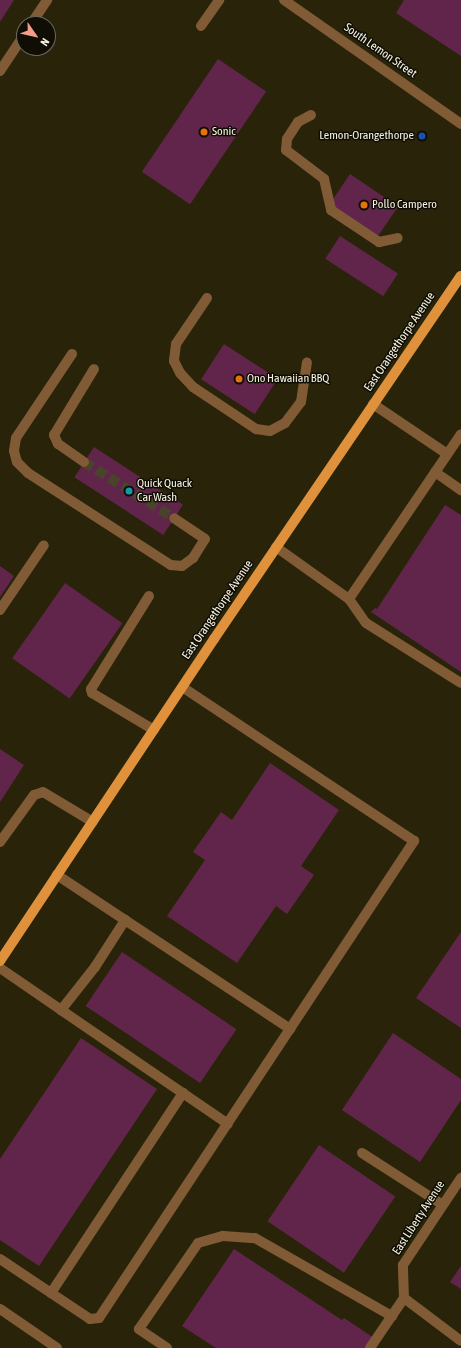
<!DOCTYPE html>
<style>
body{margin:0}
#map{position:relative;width:461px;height:1348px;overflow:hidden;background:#292409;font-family:"Asap Condensed",sans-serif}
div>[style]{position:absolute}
.building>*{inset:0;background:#61254b;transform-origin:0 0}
.minor-tunnel>*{height:10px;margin-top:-5px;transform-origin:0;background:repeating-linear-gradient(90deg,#48432a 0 10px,transparent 0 15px)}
.minor>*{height:10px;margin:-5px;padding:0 5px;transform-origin:5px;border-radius:5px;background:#815b36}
.major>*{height:10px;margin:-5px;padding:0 5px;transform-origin:5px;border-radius:5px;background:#df913b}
.dots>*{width:11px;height:11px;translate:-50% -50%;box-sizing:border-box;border:2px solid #0f0d04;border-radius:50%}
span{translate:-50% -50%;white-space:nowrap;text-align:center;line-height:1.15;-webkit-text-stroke:3px #0f0d04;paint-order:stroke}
.street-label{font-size:12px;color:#f6f3e2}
.poi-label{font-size:12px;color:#f6f3e2}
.left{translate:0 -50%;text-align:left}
.right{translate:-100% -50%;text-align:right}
.north{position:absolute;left:16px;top:16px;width:40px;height:40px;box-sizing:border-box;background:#0f0d04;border:1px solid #6b695d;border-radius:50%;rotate:124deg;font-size:11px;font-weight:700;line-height:16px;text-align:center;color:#f6f3e2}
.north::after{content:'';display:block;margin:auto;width:14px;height:18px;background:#f49e8a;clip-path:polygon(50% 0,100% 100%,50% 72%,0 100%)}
</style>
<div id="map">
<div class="building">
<i style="clip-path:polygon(0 0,14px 0,0 22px)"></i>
<i style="clip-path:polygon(404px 0,461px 0,461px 56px,396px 13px)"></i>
<i style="left:218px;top:59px;width:58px;height:136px;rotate:34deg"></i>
<i style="left:350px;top:174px;width:58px;height:37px;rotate:34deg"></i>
<i style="left:340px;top:236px;width:69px;height:27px;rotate:33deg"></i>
<i style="left:224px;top:344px;width:64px;height:42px;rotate:33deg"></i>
<i style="left:94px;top:447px;width:106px;height:36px;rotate:33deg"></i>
<i style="clip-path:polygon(445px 505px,461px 515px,461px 672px,371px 612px,375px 608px,377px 609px)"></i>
<i style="clip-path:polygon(0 566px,14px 576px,0 597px)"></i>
<i style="left:65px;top:583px;width:70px;height:92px;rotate:35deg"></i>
<i style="clip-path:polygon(0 749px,24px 765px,0 802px)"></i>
<i style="clip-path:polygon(270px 763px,339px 810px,301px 866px,314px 875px,287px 914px,276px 906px,237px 963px,167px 916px,205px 860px,193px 852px,221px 812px,232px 820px)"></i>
<i style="clip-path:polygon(461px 932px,461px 1028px,416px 998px)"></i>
<i style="left:122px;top:952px;width:138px;height:65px;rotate:34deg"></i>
<i style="clip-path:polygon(393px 1033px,461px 1079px,461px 1100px,420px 1162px,342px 1110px)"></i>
<i style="clip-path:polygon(81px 1038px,157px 1089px,39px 1266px,0 1240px,0 1159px)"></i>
<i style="left:319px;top:1145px;width:92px;height:92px;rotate:34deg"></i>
<i style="clip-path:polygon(234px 1249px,342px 1320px,344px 1318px,374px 1338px,367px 1348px,216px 1348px,182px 1326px)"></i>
<i style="clip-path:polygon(461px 1266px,461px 1289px,450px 1282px)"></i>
</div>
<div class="minor-tunnel">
<i style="left:84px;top:462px;width:106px;rotate:31.9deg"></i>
</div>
<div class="minor">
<i style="left:284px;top:0;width:216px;rotate:35deg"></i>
<i style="left:31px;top:24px;width:29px;rotate:-56deg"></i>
<i style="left:201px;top:26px;width:32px;rotate:-55deg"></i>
<i style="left:0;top:71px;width:43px;rotate:-56.3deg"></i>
<i style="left:311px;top:115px;width:15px;rotate:152deg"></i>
<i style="left:298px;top:122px;width:20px;rotate:123deg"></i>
<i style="left:287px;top:139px;width:11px;rotate:95deg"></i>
<i style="left:286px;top:150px;width:48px;rotate:37.3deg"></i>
<i style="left:324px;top:179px;width:32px;rotate:77deg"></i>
<i style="left:331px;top:210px;width:58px;rotate:33.7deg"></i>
<i style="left:379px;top:242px;width:19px;rotate:-12deg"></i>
<i style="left:207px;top:298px;width:55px;rotate:124deg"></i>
<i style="left:176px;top:344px;width:17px;rotate:97deg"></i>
<i style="left:174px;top:361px;width:13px;rotate:63deg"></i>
<i style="left:180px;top:373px;width:19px;rotate:47deg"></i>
<i style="left:193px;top:387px;width:76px;rotate:33.7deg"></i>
<i style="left:256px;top:429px;width:14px;rotate:8deg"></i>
<i style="left:270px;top:431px;width:17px;rotate:-28deg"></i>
<i style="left:285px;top:423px;width:26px;rotate:-53deg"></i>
<i style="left:301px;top:402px;width:40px;rotate:-81.5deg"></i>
<i style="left:72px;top:354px;width:101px;rotate:123.7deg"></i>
<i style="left:16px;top:438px;width:13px;rotate:99deg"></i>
<i style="left:14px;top:451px;width:11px;rotate:75deg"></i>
<i style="left:17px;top:462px;width:16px;rotate:45deg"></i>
<i style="left:28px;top:473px;width:170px;rotate:32.8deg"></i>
<i style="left:171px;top:565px;width:11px;rotate:5deg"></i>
<i style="left:182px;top:566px;width:14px;rotate:-36deg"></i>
<i style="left:193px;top:558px;width:22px;rotate:-58deg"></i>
<i style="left:205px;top:539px;width:37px;rotate:-146deg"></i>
<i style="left:373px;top:404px;width:89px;rotate:34deg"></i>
<i style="left:84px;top:462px;width:32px;rotate:-145deg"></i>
<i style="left:58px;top:444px;width:10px;rotate:-114deg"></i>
<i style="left:54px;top:435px;width:77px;rotate:-58.8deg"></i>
<i style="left:435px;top:472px;width:32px;rotate:35deg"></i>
<i style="left:276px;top:547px;width:90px;rotate:35.5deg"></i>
<i style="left:349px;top:599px;width:199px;rotate:-55.8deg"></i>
<i style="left:149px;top:596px;width:110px;rotate:121.9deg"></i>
<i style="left:91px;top:689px;width:4px;rotate:76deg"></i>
<i style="left:92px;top:693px;width:72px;rotate:30.8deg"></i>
<i style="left:349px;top:599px;width:29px;rotate:55deg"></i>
<i style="left:366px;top:623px;width:112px;rotate:32.3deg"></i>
<i style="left:0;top:610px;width:78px;rotate:-55.9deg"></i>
<i style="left:0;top:842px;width:58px;rotate:-54.1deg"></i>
<i style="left:34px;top:795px;width:9px;rotate:-18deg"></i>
<i style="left:43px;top:792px;width:58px;rotate:31deg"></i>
<i style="left:125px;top:920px;width:198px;rotate:33.4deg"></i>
<i style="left:0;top:968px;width:74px;rotate:34.5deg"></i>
<i style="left:61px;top:1010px;width:55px;rotate:-51.7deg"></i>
<i style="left:95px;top:967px;width:56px;rotate:-57.4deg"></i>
<i style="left:125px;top:920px;width:82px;rotate:-146.5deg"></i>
<i style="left:61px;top:1010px;width:202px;rotate:34.3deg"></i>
<i style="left:362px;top:1153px;width:96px;rotate:32.7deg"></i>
<i style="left:0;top:1259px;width:108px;rotate:33.7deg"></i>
<i style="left:90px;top:1319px;width:9px;rotate:-6deg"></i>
<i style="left:99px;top:1318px;width:572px;rotate:-56.56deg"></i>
<i style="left:414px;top:841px;width:278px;rotate:-146.4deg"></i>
<i style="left:51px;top:1293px;width:240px;rotate:-56.6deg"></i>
<i style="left:404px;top:1298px;width:33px;rotate:-92deg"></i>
<i style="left:403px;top:1265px;width:105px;rotate:-56.3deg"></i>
<i style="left:404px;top:1298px;width:71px;rotate:37deg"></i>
<i style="left:0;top:1309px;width:69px;rotate:34.4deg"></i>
<i style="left:167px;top:1348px;width:34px;rotate:-146deg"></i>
<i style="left:139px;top:1329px;width:104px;rotate:-55.5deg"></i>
<i style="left:198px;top:1243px;width:26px;rotate:-16deg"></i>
<i style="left:223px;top:1236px;width:32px;rotate:4deg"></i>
<i style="left:255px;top:1238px;width:158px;rotate:29.7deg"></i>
<i style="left:370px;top:1348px;width:60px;rotate:-55.8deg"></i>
</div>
<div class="major">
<i style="left:0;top:961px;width:387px;rotate:-56.4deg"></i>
<i style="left:214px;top:639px;width:439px;rotate:-55.8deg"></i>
</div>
<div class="dots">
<i style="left:204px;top:132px;background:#e8710a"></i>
<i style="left:422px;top:136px;background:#1a4fb4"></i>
<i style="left:364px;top:205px;background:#e8710a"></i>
<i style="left:239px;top:379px;background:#e8710a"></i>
<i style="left:129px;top:491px;background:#0f9aa8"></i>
</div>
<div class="street-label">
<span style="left:380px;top:51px;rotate:35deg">South Lemon Street</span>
<span style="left:400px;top:342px;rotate:-56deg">East Orangethorpe Avenue</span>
<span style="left:218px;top:610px;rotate:-56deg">East Orangethorpe Avenue</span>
<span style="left:419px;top:1218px;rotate:-57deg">East Liberty Avenue</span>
</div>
<div class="poi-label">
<span class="left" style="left:212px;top:132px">Sonic</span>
<span class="right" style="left:414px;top:136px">Lemon-Orangethorpe</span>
<span class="left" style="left:372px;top:205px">Pollo Campero</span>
<span class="left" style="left:247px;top:379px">Ono Hawaiian BBQ</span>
<span class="left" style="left:137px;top:491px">Quick Quack<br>Car Wash</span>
</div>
<div class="north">N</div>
</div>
